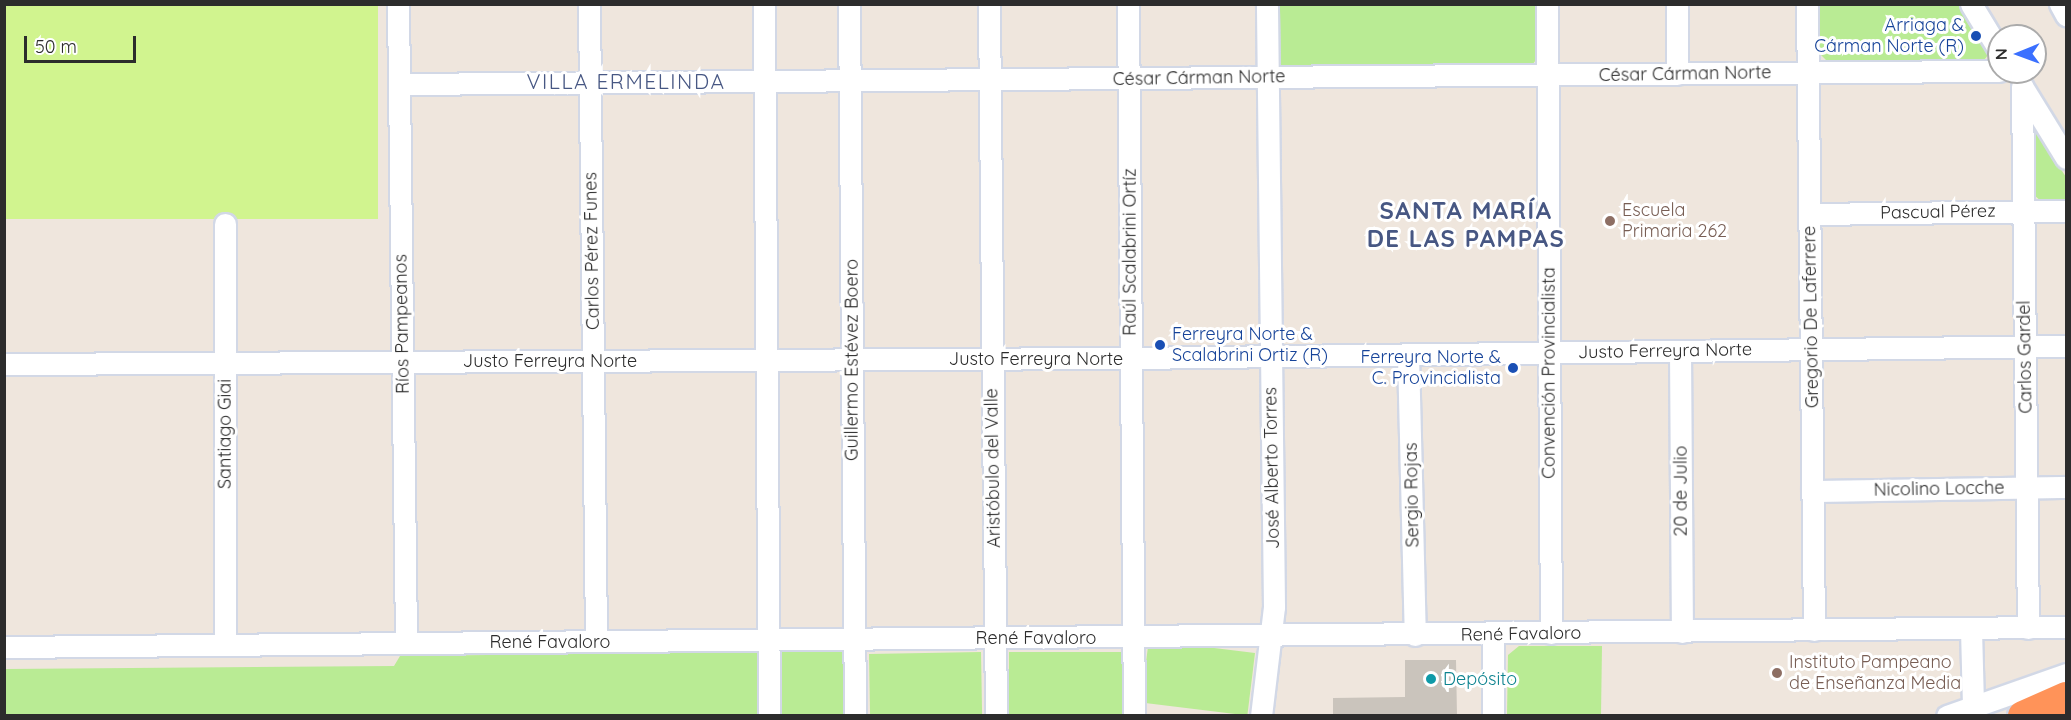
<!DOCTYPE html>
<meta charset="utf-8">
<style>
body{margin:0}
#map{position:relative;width:2071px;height:720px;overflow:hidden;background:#efe6dd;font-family:Quicksand,sans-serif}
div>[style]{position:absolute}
.green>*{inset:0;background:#b9eb94;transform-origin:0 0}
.pitch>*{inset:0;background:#d1f48f;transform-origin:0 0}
.building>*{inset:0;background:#cac4bc}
.roads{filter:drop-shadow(2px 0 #d2d8e6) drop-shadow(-2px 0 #d2d8e6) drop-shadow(0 2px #d2d8e6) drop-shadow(0 -2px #d2d8e6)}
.minor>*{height:21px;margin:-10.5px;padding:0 10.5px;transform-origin:10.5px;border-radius:10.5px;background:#fff}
.highway>*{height:30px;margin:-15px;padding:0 15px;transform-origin:15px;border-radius:15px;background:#ff9359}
.dots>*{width:16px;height:16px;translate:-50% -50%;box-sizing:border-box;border:3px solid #fff;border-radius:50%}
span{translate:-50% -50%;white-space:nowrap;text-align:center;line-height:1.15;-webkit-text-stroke:6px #fff;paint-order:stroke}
.transit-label{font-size:18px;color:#164399}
.right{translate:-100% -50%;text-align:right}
.left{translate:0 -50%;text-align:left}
.street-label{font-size:18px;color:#2c2c2c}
.education-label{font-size:18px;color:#785e54}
.culture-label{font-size:18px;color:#0d838f}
.quarter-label{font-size:21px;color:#475783;letter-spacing:1.5px}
.district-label{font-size:24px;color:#475783;font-weight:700;letter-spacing:1.5px}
.frame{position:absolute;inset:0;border:6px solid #2c2c2c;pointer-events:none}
.north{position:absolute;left:1987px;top:24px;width:60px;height:60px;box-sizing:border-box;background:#fff;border:2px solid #ababab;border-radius:50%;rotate:269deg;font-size:16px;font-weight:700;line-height:24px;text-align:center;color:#2c2c2c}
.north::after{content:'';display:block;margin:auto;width:21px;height:27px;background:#3b70ff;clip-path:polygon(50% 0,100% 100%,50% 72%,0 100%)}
.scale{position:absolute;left:24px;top:36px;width:112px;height:27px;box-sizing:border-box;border:3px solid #2c2c2c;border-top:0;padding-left:8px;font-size:18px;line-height:21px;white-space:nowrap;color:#2c2c2c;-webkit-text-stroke:4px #fff;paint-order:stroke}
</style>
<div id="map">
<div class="green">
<i style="clip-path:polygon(1277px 5px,1536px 5px,1536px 60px,1532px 65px,1283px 69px,1278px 60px)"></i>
<i style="clip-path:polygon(1818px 5px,1960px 5px,1989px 54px,1984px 60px,1827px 61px,1818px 52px)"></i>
<i style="clip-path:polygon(2036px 132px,2066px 177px,2066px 202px,2042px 202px,2034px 195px)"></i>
<i style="clip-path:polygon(1519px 646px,1602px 646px,1601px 715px,1507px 715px,1508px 655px)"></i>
<i style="left:844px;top:651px;width:64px;height:62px;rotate:90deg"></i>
<i style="clip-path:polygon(757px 652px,758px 715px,5px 715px,5px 669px,394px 666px,400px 656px)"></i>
<i style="left:981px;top:652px;width:63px;height:112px;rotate:89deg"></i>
<i style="left:1122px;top:652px;width:63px;height:113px;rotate:90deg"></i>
<i style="left:1255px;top:653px;width:63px;height:107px;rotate:97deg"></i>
</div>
<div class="pitch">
<i style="left:4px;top:5px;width:374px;height:214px"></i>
</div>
<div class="building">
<i style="clip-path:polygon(1405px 660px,1456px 660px,1457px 716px,1333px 716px,1333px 698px,1405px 697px)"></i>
</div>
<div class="roads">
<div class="minor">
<i style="left:398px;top:4px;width:639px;rotate:89.28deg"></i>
<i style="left:589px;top:4px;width:637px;rotate:89.37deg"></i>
<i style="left:764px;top:4px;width:712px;rotate:89.6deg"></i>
<i style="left:849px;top:4px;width:712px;rotate:89.52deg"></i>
<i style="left:989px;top:4px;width:712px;rotate:89.44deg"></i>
<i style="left:1128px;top:4px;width:712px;rotate:89.52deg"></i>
<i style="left:1547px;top:4px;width:629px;rotate:89.64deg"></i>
<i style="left:1677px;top:4px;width:70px;rotate:90deg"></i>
<i style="left:1807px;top:4px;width:626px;rotate:89.36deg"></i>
<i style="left:1971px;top:4px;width:54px;rotate:58.7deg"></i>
<i style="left:2060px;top:4px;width:13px;rotate:61deg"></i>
<i style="left:399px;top:84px;width:1600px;rotate:-0.47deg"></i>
<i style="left:2022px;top:86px;width:542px;rotate:89.37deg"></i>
<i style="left:2023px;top:88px;width:82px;rotate:58.4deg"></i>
<i style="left:1809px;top:214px;width:257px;rotate:-0.7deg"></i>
<i style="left:225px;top:224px;width:421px;rotate:90deg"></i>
<i style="left:1680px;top:351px;width:281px;rotate:89.6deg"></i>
<i style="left:1408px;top:355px;width:280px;rotate:88.6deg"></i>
<i style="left:4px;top:364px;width:1127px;rotate:-0.31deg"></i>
<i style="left:1131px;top:358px;width:935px;rotate:-0.74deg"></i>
<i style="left:1812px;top:491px;width:254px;rotate:-0.9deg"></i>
<i style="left:1971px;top:629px;width:77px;rotate:88.5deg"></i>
<i style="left:4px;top:647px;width:2062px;rotate:-0.56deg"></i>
<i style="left:1261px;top:716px;width:110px;rotate:-83.2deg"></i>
<i style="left:1274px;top:607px;width:603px;rotate:-90.67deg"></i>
<i style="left:1493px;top:716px;width:82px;rotate:-90deg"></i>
<i style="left:1947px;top:716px;width:126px;rotate:-19.4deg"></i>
</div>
<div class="highway">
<i style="left:2023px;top:716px;width:47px;rotate:-23.8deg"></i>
</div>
</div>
<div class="dots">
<i style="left:1976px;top:36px;background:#1a4fb4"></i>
<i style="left:1610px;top:221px;background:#8d6e63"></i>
<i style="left:1160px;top:345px;background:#1a4fb4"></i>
<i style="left:1513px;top:368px;background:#1a4fb4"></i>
<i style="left:1777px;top:673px;background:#8d6e63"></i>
<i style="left:1431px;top:679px;background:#0f9aa8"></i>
</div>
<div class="transit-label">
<span class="right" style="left:1964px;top:36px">Arriaga &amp;<br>Cárman Norte (R)</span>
<span class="left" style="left:1172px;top:345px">Ferreyra Norte &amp;<br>Scalabrini Ortiz (R)</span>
<span class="right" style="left:1501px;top:368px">Ferreyra Norte &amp;<br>C. Provincialista</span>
</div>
<div class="street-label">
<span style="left:1685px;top:74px;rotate:-1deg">César Cárman Norte</span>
<span style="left:1199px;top:78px;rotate:-1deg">César Cárman Norte</span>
<span style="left:1938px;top:212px;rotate:-1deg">Pascual Pérez</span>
<span style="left:592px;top:251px;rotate:-91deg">Carlos Pérez Funes</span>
<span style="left:1130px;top:252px;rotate:-90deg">Raúl Scalabrini Ortíz</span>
<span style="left:1811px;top:317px;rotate:-91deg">Gregorio De Laferrere</span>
<span style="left:402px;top:324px;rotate:-91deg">Ríos Pampeanos</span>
<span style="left:1665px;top:351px;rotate:-1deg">Justo Ferreyra Norte</span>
<span style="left:2025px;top:357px;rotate:-91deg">Carlos Gardel</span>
<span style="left:1036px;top:359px">Justo Ferreyra Norte</span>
<span style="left:852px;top:360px;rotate:-90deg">Guillermo Estévez Boero</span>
<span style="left:550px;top:361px">Justo Ferreyra Norte</span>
<span style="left:1549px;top:373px;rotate:-90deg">Convención Provincialista</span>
<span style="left:225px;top:434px;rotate:-90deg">Santiago Giai</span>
<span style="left:993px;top:468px;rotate:-91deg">Aristóbulo del Valle</span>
<span style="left:1272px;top:468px;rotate:-91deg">José Alberto Torres</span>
<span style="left:1939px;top:489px;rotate:-1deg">Nicolino Locche</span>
<span style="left:1681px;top:491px;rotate:-90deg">20 de Julio</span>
<span style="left:1412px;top:495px;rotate:-91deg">Sergio Rojas</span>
<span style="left:1521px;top:634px;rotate:-1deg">René Favaloro</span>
<span style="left:1036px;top:638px">René Favaloro</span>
<span style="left:550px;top:642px">René Favaloro</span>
</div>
<div class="education-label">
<span class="left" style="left:1622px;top:221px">Escuela<br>Primaria 262</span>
<span class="left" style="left:1789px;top:673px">Instituto Pampeano<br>de Enseñanza Media</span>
</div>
<div class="culture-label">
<span class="left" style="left:1443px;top:679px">Depósito</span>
</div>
<div class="quarter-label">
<span style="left:626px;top:81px">VILLA ERMELINDA</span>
</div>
<div class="district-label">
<span style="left:1466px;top:225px">SANTA MARÍA<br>DE LAS PAMPAS</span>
</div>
<div class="frame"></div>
<div class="north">N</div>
<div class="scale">50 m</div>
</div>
